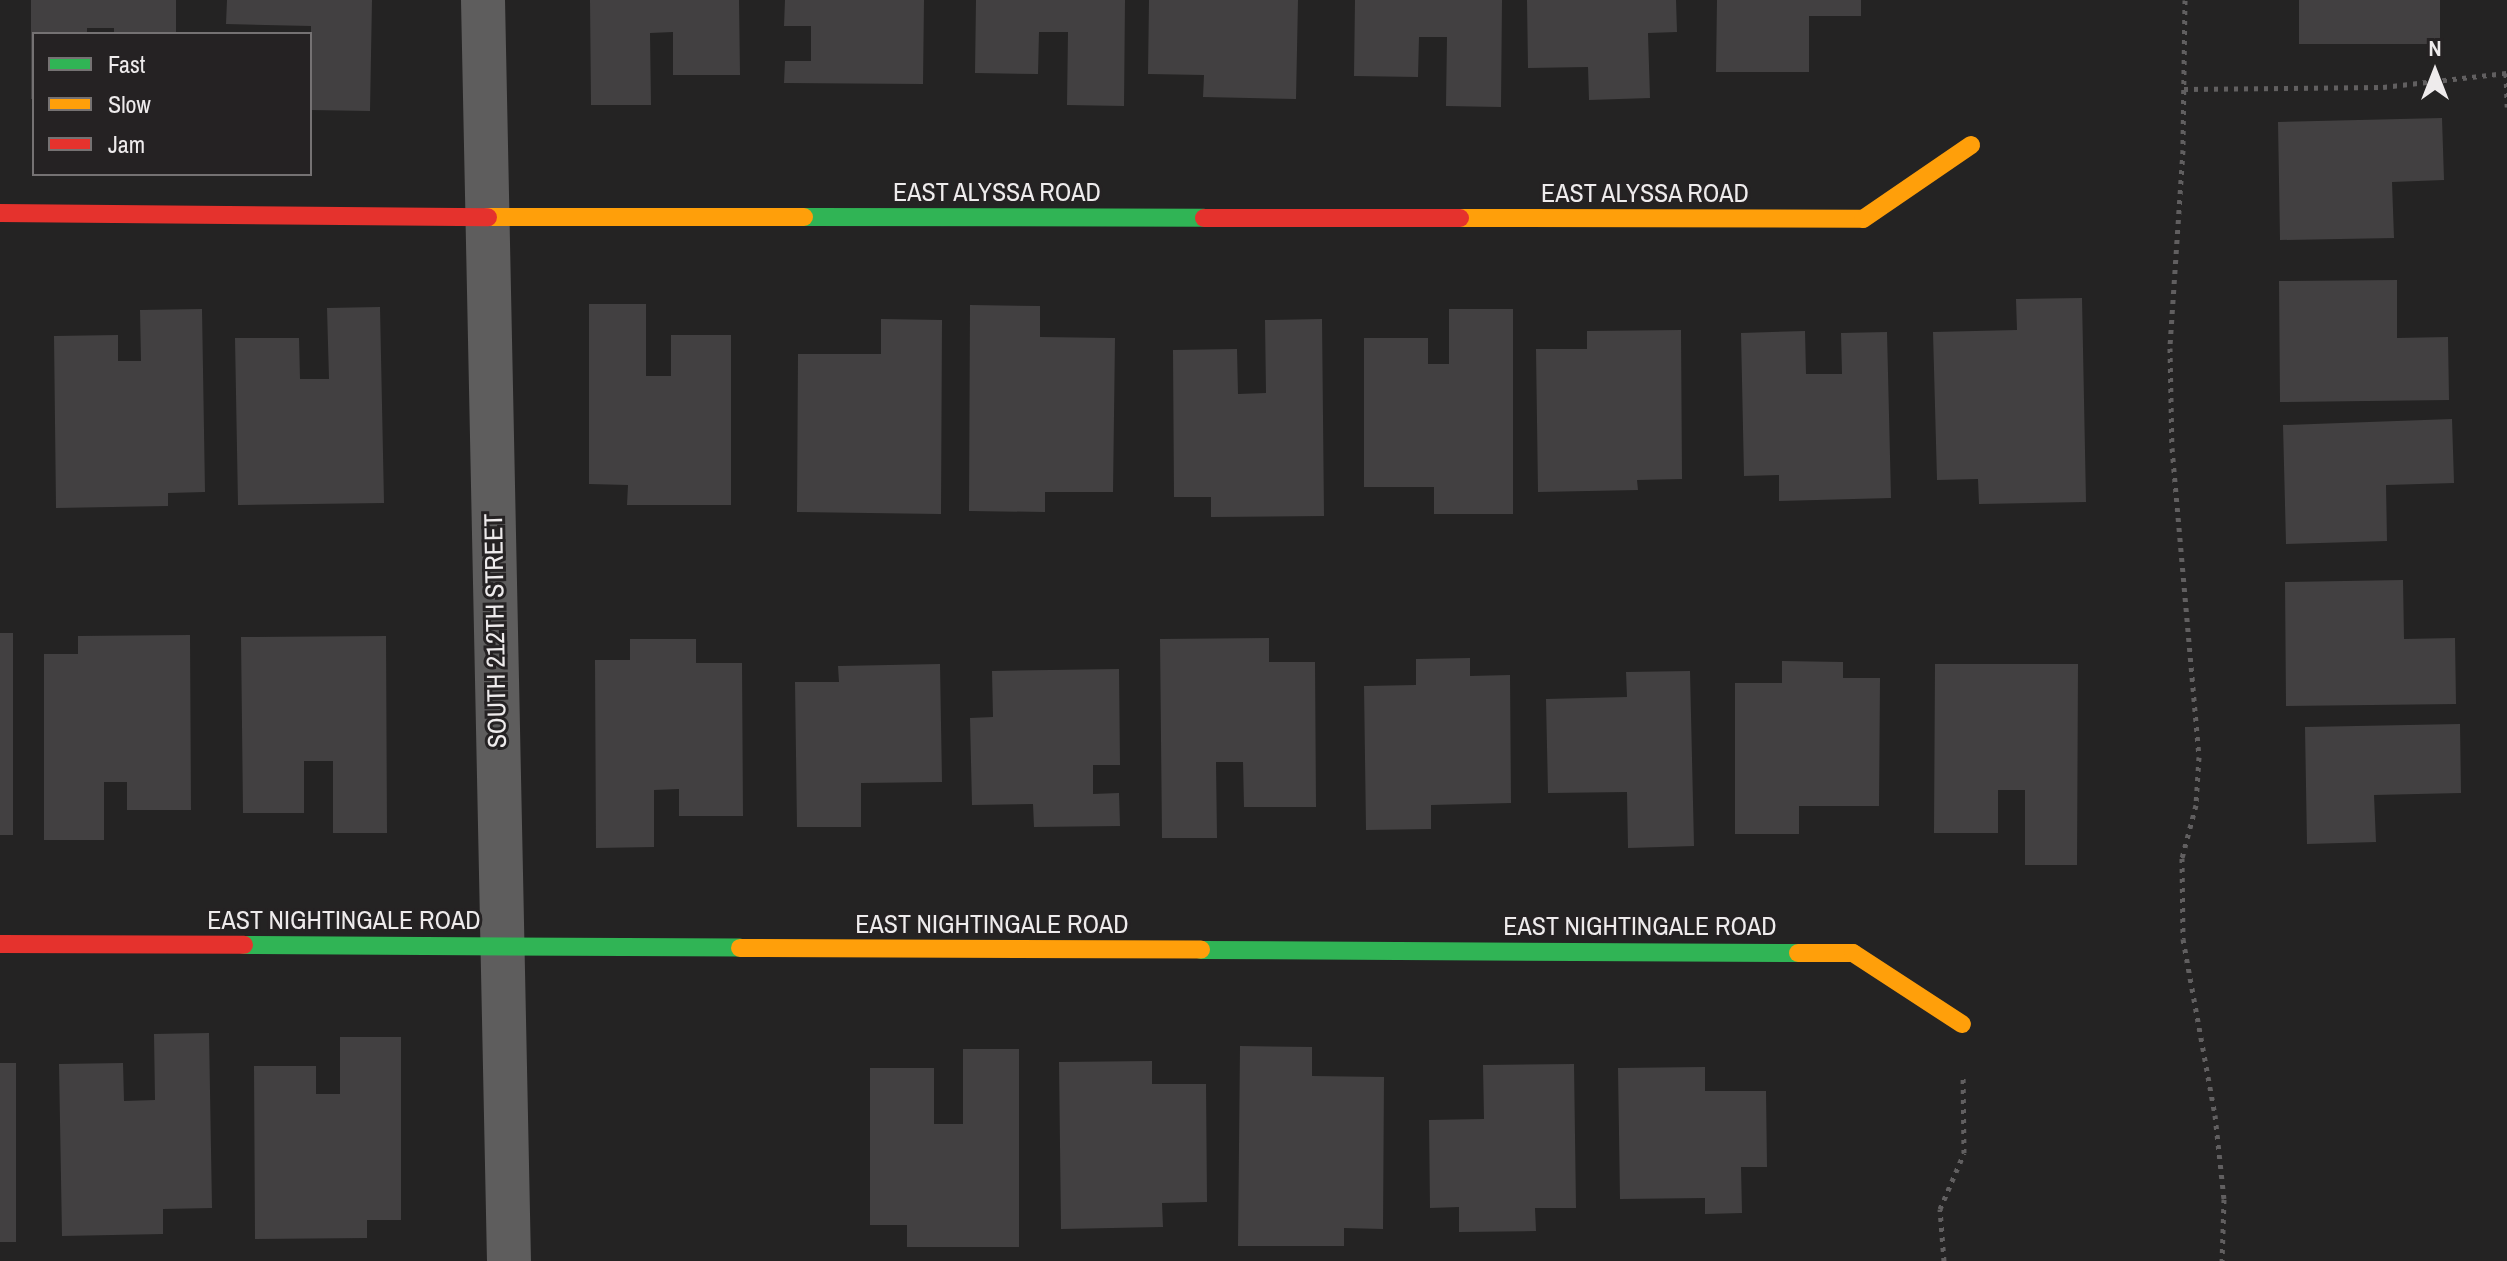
<!DOCTYPE html>
<style>
body{margin:0}
#map{position:relative;width:2507px;height:1261px;overflow:hidden;background:#242323;font-family:"Archivo Narrow",sans-serif}
div>[style]{position:absolute}
.building>*{inset:0;background:#424041;transform-origin:0 0}
.path>*{height:5px;margin-top:-2.5px;transform-origin:0;background:repeating-linear-gradient(90deg,#615f60 0 4px,transparent 0 10px)}
.street>*{height:44px;margin:-22px;padding:0 22px;transform-origin:22px;border-radius:22px;background:#5e5d5d}
.fast>*{height:18px;margin:-9px;padding:0 9px;transform-origin:9px;border-radius:9px;background:#30b455}
.slow>*{height:18px;margin:-9px;padding:0 9px;transform-origin:9px;border-radius:9px;background:#ff9f0a}
.jam>*{height:18px;margin:-9px;padding:0 9px;transform-origin:9px;border-radius:9px;background:#e5322d}
span{translate:-50% -50%;white-space:nowrap;text-align:center;line-height:1.15;-webkit-text-stroke:6px #252223;paint-order:stroke}
.street-label{font-size:26px;color:#eeebec}
.legend{position:absolute;left:32px;top:32px;width:280px;height:144px;box-sizing:border-box;background:#252223;border:2px solid #757273;margin:0;padding:10px 14px;list-style:none;font-size:24px;color:#eeebec}
.legend li{display:flex;align-items:center;gap:16px;height:40px}
.legend b{width:40px;border:2px solid #757273}
.north{position:absolute;left:2395px;top:32px;width:80px;height:80px;-webkit-text-stroke:6px #252223;paint-order:stroke;rotate:0deg;font-size:22px;font-weight:700;line-height:32px;text-align:center;color:#eeebec}
.north::after{content:'';display:block;margin:auto;width:28px;height:36px;background:#eeebec;clip-path:polygon(50% 0,100% 100%,50% 72%,0 100%)}
</style>
<div id="map">
<div class="building">
<i style="clip-path:polygon(31px 0,176px 0,176px 34px,114px 34px,114px 28px,87px 28px,87px 34px,34px 34px,34px 99px,31px 99px)"></i>
<i style="clip-path:polygon(227px 0,372px 0,370px 111px,310px 110px,311px 26px,226px 24px)"></i>
<i style="clip-path:polygon(590px 0,739px 0,740px 75px,673px 75px,673px 32px,650px 33px,651px 105px,591px 105px)"></i>
<i style="clip-path:polygon(785px 0,924px 0,923px 84px,784px 83px,785px 61px,811px 61px,811px 26px,784px 26px)"></i>
<i style="clip-path:polygon(976px 0,1125px 0,1124px 106px,1067px 105px,1068px 32px,1039px 32px,1038px 74px,975px 73px)"></i>
<i style="clip-path:polygon(1149px 0,1298px 0,1296px 99px,1203px 97px,1204px 75px,1148px 74px)"></i>
<i style="clip-path:polygon(1355px 0,1502px 0,1501px 107px,1446px 106px,1447px 37px,1419px 37px,1418px 77px,1354px 76px)"></i>
<i style="clip-path:polygon(1527px 0,1676px 0,1677px 32px,1648px 33px,1650px 98px,1589px 100px,1588px 67px,1528px 68px)"></i>
<i style="clip-path:polygon(1717px 0,1861px 0,1861px 16px,1809px 16px,1809px 72px,1716px 72px)"></i>
<i style="left:2299px;top:0;width:141px;height:44px"></i>
<i style="clip-path:polygon(2442px 118px,2444px 180px,2392px 182px,2394px 238px,2280px 240px,2278px 122px)"></i>
<i style="clip-path:polygon(2397px 280px,2397px 338px,2448px 337px,2449px 400px,2280px 402px,2279px 281px)"></i>
<i style="clip-path:polygon(2082px 298px,2086px 502px,1979px 504px,1978px 479px,1937px 480px,1933px 332px,2017px 330px,2016px 299px)"></i>
<i style="clip-path:polygon(589px 304px,646px 304px,646px 376px,671px 376px,671px 335px,731px 335px,731px 505px,627px 505px,628px 485px,589px 484px)"></i>
<i style="clip-path:polygon(970px 305px,1040px 306px,1040px 337px,1115px 338px,1113px 492px,1045px 492px,1045px 512px,969px 511px)"></i>
<i style="clip-path:polygon(380px 307px,384px 503px,238px 505px,235px 338px,299px 338px,300px 379px,329px 379px,327px 308px)"></i>
<i style="clip-path:polygon(202px 309px,205px 492px,168px 493px,168px 506px,56px 508px,54px 336px,118px 335px,118px 361px,141px 361px,140px 310px)"></i>
<i style="clip-path:polygon(1449px 309px,1513px 309px,1513px 514px,1434px 514px,1434px 487px,1364px 487px,1364px 338px,1428px 338px,1428px 364px,1449px 364px)"></i>
<i style="clip-path:polygon(881px 319px,942px 320px,941px 514px,797px 512px,798px 354px,881px 354px)"></i>
<i style="clip-path:polygon(1322px 319px,1324px 516px,1211px 517px,1211px 497px,1174px 497px,1173px 350px,1237px 349px,1238px 394px,1266px 393px,1265px 320px)"></i>
<i style="clip-path:polygon(1681px 330px,1682px 479px,1637px 480px,1638px 490px,1538px 492px,1536px 349px,1587px 349px,1587px 331px)"></i>
<i style="clip-path:polygon(1805px 331px,1806px 374px,1842px 374px,1841px 333px,1887px 332px,1891px 498px,1779px 501px,1779px 475px,1744px 476px,1741px 333px)"></i>
<i style="clip-path:polygon(2452px 419px,2454px 483px,2386px 485px,2387px 541px,2286px 544px,2283px 425px)"></i>
<i style="clip-path:polygon(2403px 580px,2404px 639px,2455px 638px,2456px 704px,2286px 706px,2285px 582px)"></i>
<i style="left:0;top:633px;width:13px;height:202px"></i>
<i style="clip-path:polygon(190px 635px,191px 810px,127px 810px,127px 782px,104px 782px,104px 840px,44px 840px,44px 654px,78px 654px,78px 636px)"></i>
<i style="clip-path:polygon(386px 636px,387px 833px,333px 833px,333px 761px,304px 761px,304px 813px,243px 813px,241px 637px)"></i>
<i style="clip-path:polygon(1269px 638px,1269px 662px,1315px 662px,1316px 807px,1244px 807px,1243px 762px,1216px 762px,1217px 838px,1162px 838px,1160px 639px)"></i>
<i style="clip-path:polygon(630px 639px,696px 639px,696px 663px,742px 663px,743px 816px,679px 816px,679px 789px,654px 790px,654px 847px,596px 848px,595px 660px,630px 660px)"></i>
<i style="clip-path:polygon(1470px 658px,1470px 676px,1510px 675px,1511px 803px,1431px 805px,1431px 829px,1366px 830px,1364px 686px,1416px 685px,1416px 659px)"></i>
<i style="clip-path:polygon(1782px 661px,1843px 662px,1843px 678px,1880px 678px,1879px 806px,1799px 806px,1799px 834px,1735px 834px,1735px 683px,1782px 683px)"></i>
<i style="clip-path:polygon(940px 664px,942px 782px,861px 783px,861px 827px,797px 827px,795px 682px,839px 682px,838px 666px)"></i>
<i style="clip-path:polygon(1935px 664px,2078px 664px,2077px 865px,2025px 865px,2025px 790px,1998px 790px,1998px 833px,1934px 833px)"></i>
<i style="clip-path:polygon(1119px 669px,1120px 765px,1093px 765px,1093px 794px,1119px 793px,1120px 826px,1034px 827px,1033px 804px,972px 805px,970px 718px,993px 717px,992px 671px)"></i>
<i style="clip-path:polygon(1690px 671px,1694px 846px,1628px 848px,1627px 792px,1548px 793px,1546px 699px,1627px 697px,1626px 672px)"></i>
<i style="clip-path:polygon(2460px 724px,2461px 793px,2374px 795px,2376px 842px,2307px 844px,2305px 727px)"></i>
<i style="clip-path:polygon(209px 1033px,212px 1208px,163px 1209px,163px 1234px,62px 1236px,59px 1064px,123px 1063px,124px 1101px,155px 1100px,154px 1034px)"></i>
<i style="clip-path:polygon(340px 1037px,401px 1037px,401px 1220px,367px 1220px,367px 1238px,255px 1239px,254px 1066px,316px 1066px,316px 1094px,340px 1094px)"></i>
<i style="clip-path:polygon(1240px 1046px,1312px 1047px,1312px 1076px,1384px 1077px,1383px 1229px,1344px 1228px,1344px 1246px,1238px 1246px)"></i>
<i style="clip-path:polygon(963px 1049px,1019px 1049px,1019px 1247px,907px 1247px,907px 1225px,870px 1225px,870px 1068px,934px 1068px,934px 1124px,963px 1124px)"></i>
<i style="clip-path:polygon(1152px 1061px,1152px 1084px,1206px 1084px,1207px 1202px,1162px 1203px,1163px 1227px,1061px 1229px,1059px 1062px)"></i>
<i style="left:0;top:1063px;width:16px;height:179px"></i>
<i style="clip-path:polygon(1574px 1064px,1576px 1208px,1535px 1208px,1536px 1231px,1459px 1232px,1459px 1207px,1430px 1208px,1429px 1120px,1484px 1119px,1483px 1065px)"></i>
<i style="clip-path:polygon(1705px 1067px,1705px 1091px,1766px 1091px,1767px 1167px,1741px 1167px,1742px 1213px,1705px 1214px,1705px 1198px,1620px 1199px,1618px 1068px)"></i>
</div>
<div class="path">
<i style="left:2185px;top:0;width:150px;rotate:90.8deg"></i>
<i style="left:2183px;top:150px;width:198px;rotate:93.8deg"></i>
<i style="left:2170px;top:348px;width:100px;rotate:88.9deg"></i>
<i style="left:2172px;top:448px;width:310px;rotate:85deg"></i>
<i style="left:2199px;top:757px;width:48px;rotate:93.6deg"></i>
<i style="left:2196px;top:805px;width:55px;rotate:104.8deg"></i>
<i style="left:2182px;top:858px;width:81px;rotate:89.3deg"></i>
<i style="left:2183px;top:939px;width:179px;rotate:79.7deg"></i>
<i style="left:2215px;top:1115px;width:84px;rotate:83.9deg"></i>
<i style="left:2224px;top:1199px;width:62px;rotate:91.8deg"></i>
<i style="left:2184px;top:89px;width:199px;rotate:-0.6deg"></i>
<i style="left:2383px;top:87px;width:124px;rotate:-6.5deg"></i>
<i style="left:2506px;top:73px;width:34px;rotate:88deg"></i>
<i style="left:1944px;top:1261px;width:52px;rotate:-94.4deg"></i>
<i style="left:1940px;top:1209px;width:61px;rotate:-66.8deg"></i>
<i style="left:1964px;top:1153px;width:78px;rotate:-90.7deg"></i>
</div>
<div class="street">
<i style="left:483px;top:0;width:1261px;rotate:88.82deg"></i>
</div>
<div class="fast">
<i style="left:804px;top:217px;width:400px;rotate:0.1deg"></i>
<i style="left:244px;top:945px;width:496px;rotate:0.3deg"></i>
<i style="left:1201px;top:950px;width:597px;rotate:0.29deg"></i>
</div>
<div class="slow">
<i style="left:488px;top:217px;width:316px"></i>
<i style="left:1460px;top:218px;width:403px;rotate:0.1deg"></i>
<i style="left:1863px;top:219px;width:131px;rotate:-34.4deg"></i>
<i style="left:740px;top:948px;width:461px;rotate:0.2deg"></i>
<i style="left:1798px;top:953px;width:55px"></i>
<i style="left:1853px;top:953px;width:130px;rotate:33.1deg"></i>
</div>
<div class="jam">
<i style="left:0;top:213px;width:488px;rotate:0.5deg"></i>
<i style="left:1204px;top:218px;width:256px"></i>
<i style="left:0;top:944px;width:244px;rotate:0.2deg"></i>
</div>
<div class="street-label">
<span style="left:997px;top:192px">EAST ALYSSA ROAD</span>
<span style="left:1645px;top:193px">EAST ALYSSA ROAD</span>
<span style="left:495px;top:631px;rotate:-91deg">SOUTH 212TH STREET</span>
<span style="left:344px;top:920px">EAST NIGHTINGALE ROAD</span>
<span style="left:992px;top:924px">EAST NIGHTINGALE ROAD</span>
<span style="left:1640px;top:926px">EAST NIGHTINGALE ROAD</span>
</div>
<ul class="legend">
<li><b style="height:10px;background:#30b455"></b>Fast</li>
<li><b style="height:10px;background:#ff9f0a"></b>Slow</li>
<li><b style="height:10px;background:#e5322d"></b>Jam</li>
</ul>
<div class="north">N</div>
</div>
